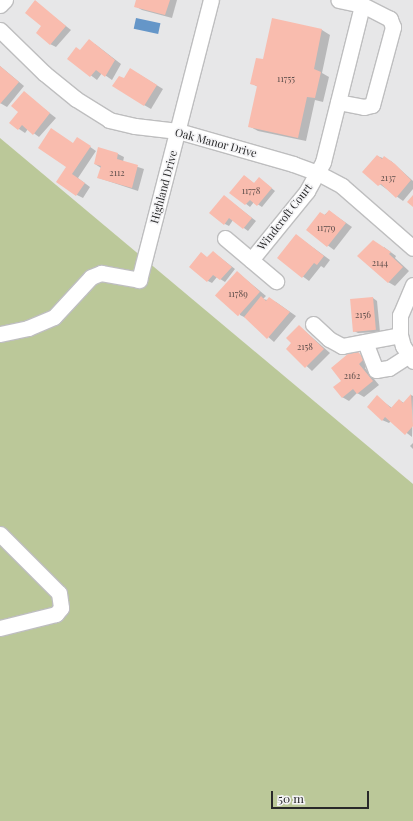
<!DOCTYPE html>
<style>
body{margin:0}
#map{position:relative;width:413px;height:821px;overflow:hidden;background:#e7e7e8;font-family:"Playfair Display",serif}
div>[style]{position:absolute}
.green>*{inset:0;background:#bbc899}
.water>*{inset:0;background:#6596c8;transform-origin:0 0}
.shadow>*{inset:0;background:#0003}
.building>*{inset:0;background:#f9bcae;transform-origin:0 0}
.roads{filter:drop-shadow(1px 0 #bebebf) drop-shadow(-1px 0 #bebebf) drop-shadow(0 1px #bebebf) drop-shadow(0 -1px #bebebf)}
.minor>*{height:15px;margin:-7.5px;padding:0 7.5px;transform-origin:7.5px;border-radius:7.5px;background:#fff}
span{translate:-50% -50%;white-space:nowrap;text-align:center;line-height:1.15;-webkit-text-stroke:3px #f4f4f6;paint-order:stroke}
.number-label{font-size:9px;color:#5d4e4b}
.number-label span{-webkit-text-stroke-width:0}
.street-label{font-size:11px;color:#29292a}
.scale{position:absolute;left:271px;top:791px;width:98px;height:18px;box-sizing:border-box;border:2px solid #29292a;border-top:0;padding-left:5px;font-size:12px;line-height:14px;white-space:nowrap;color:#29292a;-webkit-text-stroke:3px #f4f4f6;paint-order:stroke}
</style>
<div id="map">
<div class="green">
<i style="clip-path:polygon(0 138px,413px 484px,413px 821px,0 821px)"></i>
</div>
<div class="water">
<i style="left:136px;top:18px;width:25px;height:11px;rotate:12deg"></i>
</div>
<div class="shadow">
<i style="clip-path:polygon(137px 0,177px 0,172px 18px,142px 10px,135px 6px)"></i>
<i style="clip-path:polygon(35px 2px,71px 30px,56px 47px,50px 44px)"></i>
<i style="clip-path:polygon(273px 19px,322px 30px,330px 35px,322px 73px,329px 77px,323px 102px,315px 100px,306px 141px,258px 131px,249px 126px,258px 87px,251px 83px,264px 61px)"></i>
<i style="clip-path:polygon(95px 44px,121px 64px,112px 80px,102px 73px,97px 80px,68px 58px)"></i>
<i style="clip-path:polygon(0 66px,24px 86px,7px 107px,0 103px)"></i>
<i style="clip-path:polygon(137px 73px,163px 89px,151px 109px,144px 105px,124px 80px)"></i>
<i style="clip-path:polygon(24px 93px,56px 118px,39px 137px,28px 129px,25px 133px,19px 129px)"></i>
<i style="clip-path:polygon(83px 142px,96px 151px,78px 178px,90px 187px,83px 198px,77px 195px,68px 166px,73px 144px)"></i>
<i style="clip-path:polygon(99px 149px,118px 154px,124px 157px,123px 162px,144px 169px,138px 191px,99px 178px,101px 168px,95px 164px)"></i>
<i style="clip-path:polygon(377px 156px,391px 161px,413px 181px,413px 189px,403px 201px,363px 172px)"></i>
<i style="clip-path:polygon(244px 176px,255px 184px,263px 181px,275px 191px,262px 207px,254px 202px,250px 207px,231px 192px)"></i>
<i style="clip-path:polygon(224px 196px,256px 221px,248px 231px,233px 220px,229px 226px,225px 224px)"></i>
<i style="clip-path:polygon(329px 211px,352px 227px,334px 250px,307px 230px)"></i>
<i style="clip-path:polygon(296px 235px,330px 260px,324px 268px,321px 266px,309px 281px,278px 258px)"></i>
<i style="clip-path:polygon(384px 247px,396px 256px,395px 258px,409px 271px,395px 286px,388px 282px)"></i>
<i style="clip-path:polygon(217px 255px,235px 269px,225px 282px,217px 277px,212px 283px,208px 281px,208px 258px)"></i>
<i style="clip-path:polygon(237px 272px,266px 296px,263px 299px,276px 302px,296px 316px,274px 342px,246px 318px,240px 315px)"></i>
<i style="clip-path:polygon(373px 298px,377px 301px,380px 332px,358px 333px,354px 331px,352px 300px)"></i>
<i style="clip-path:polygon(299px 326px,330px 353px,312px 371px,288px 349px,293px 343px)"></i>
<i style="clip-path:polygon(355px 350px,370px 363px,365px 368px,379px 385px,364px 397px,357px 393px,349px 401px,342px 397px,343px 381px)"></i>
<i style="clip-path:polygon(411px 395px,413px 396px,412px 437px,391px 421px,389px 423px,382px 420px,377px 397px,392px 408px,399px 400px,404px 403px)"></i>
<i style="clip-path:polygon(413px 443px,413px 449px,410px 446px)"></i>
</div>
<div class="building">
<i style="clip-path:polygon(35px 0,66px 26px,50px 45px,36px 33px,41px 26px,25px 13px)"></i>
<i style="clip-path:polygon(136px 0,170px 0,165px 15px,134px 7px)"></i>
<i style="clip-path:polygon(272px 18px,322px 29px,314px 69px,321px 72px,315px 98px,307px 97px,298px 138px,248px 127px,257px 86px,250px 84px,256px 58px,263px 59px)"></i>
<i style="clip-path:polygon(89px 39px,115px 60px,105px 77px,96px 70px,90px 77px,67px 59px,76px 47px,80px 50px)"></i>
<i style="clip-path:polygon(0 66px,19px 82px,0 104px)"></i>
<i style="clip-path:polygon(130px 68px,157px 85px,144px 106px,112px 86px,119px 76px,124px 78px)"></i>
<i style="clip-path:polygon(24px 91px,50px 113px,33px 135px,22px 125px,18px 130px,9px 123px,18px 112px,11px 106px)"></i>
<i style="clip-path:polygon(51px 128px,73px 143px,77px 137px,91px 146px,72px 174px,85px 183px,76px 196px,56px 182px,66px 167px,38px 148px)"></i>
<i style="clip-path:polygon(98px 147px,118px 153px,117px 159px,138px 165px,132px 188px,97px 178px,101px 166px,94px 164px)"></i>
<i style="clip-path:polygon(377px 155px,382px 159px,384px 156px,395px 164px,411px 180px,396px 198px,381px 184px,378px 186px,362px 172px)"></i>
<i style="clip-path:polygon(244px 175px,254px 183px,259px 177px,272px 188px,257px 206px,250px 200px,245px 205px,229px 193px)"></i>
<i style="clip-path:polygon(224px 195px,252px 218px,243px 229px,229px 218px,224px 225px,209px 213px)"></i>
<i style="clip-path:polygon(413px 195px,413px 207px,407px 202px)"></i>
<i style="clip-path:polygon(329px 210px,346px 223px,327px 247px,306px 230px,320px 212px,325px 215px)"></i>
<i style="clip-path:polygon(296px 234px,324px 256px,317px 265px,314px 263px,302px 278px,277px 258px)"></i>
<i style="clip-path:polygon(373px 240px,391px 252px,389px 254px,403px 267px,388px 283px,357px 256px)"></i>
<i style="clip-path:polygon(213px 251px,232px 267px,220px 280px,213px 275px,207px 282px,189px 267px,201px 252px,207px 257px)"></i>
<i style="left:237px;top:271px;width:31px;height:33px;rotate:42deg"></i>
<i style="clip-path:polygon(261px 296px,266px 301px,269px 297px,290px 312px,267px 339px,244px 317px)"></i>
<i style="left:373px;top:297px;width:33px;height:23px;rotate:85deg"></i>
<i style="clip-path:polygon(299px 325px,324px 349px,305px 368px,286px 349px,291px 343px,286px 338px)"></i>
<i style="clip-path:polygon(355px 348px,364px 359px,359px 364px,373px 381px,357px 394px,353px 389px,342px 398px,333px 387px,341px 381px,331px 368px)"></i>
<i style="clip-path:polygon(411px 394px,413px 426px,405px 435px,385px 417px,382px 421px,367px 407px,377px 395px,391px 408px,399px 399px,403px 403px)"></i>
</div>
<div class="roads">
<div class="minor">
<i style="left:0;top:5px;width:7px;rotate:-45deg"></i>
<i style="left:0;top:30px;width:62px;rotate:44.3deg"></i>
<i style="left:44px;top:73px;width:41px;rotate:39.1deg"></i>
<i style="left:76px;top:99px;width:39px;rotate:32deg"></i>
<i style="left:109px;top:120px;width:27px;rotate:13deg"></i>
<i style="left:135px;top:126px;width:43px;rotate:6.6deg"></i>
<i style="left:178px;top:131px;width:120px;rotate:16deg"></i>
<i style="left:293px;top:164px;width:27px;rotate:20deg"></i>
<i style="left:318px;top:173px;width:27px;rotate:28deg"></i>
<i style="left:342px;top:186px;width:94px;rotate:41.1deg"></i>
<i style="left:338px;top:102px;width:26px;rotate:11deg"></i>
<i style="left:364px;top:107px;width:8px;rotate:-14deg"></i>
<i style="left:372px;top:105px;width:81px;rotate:-74.9deg"></i>
<i style="left:393px;top:27px;width:9px;rotate:-111deg"></i>
<i style="left:390px;top:19px;width:31px;rotate:-153deg"></i>
<i style="left:225px;top:238px;width:67px;rotate:40.1deg"></i>
<i style="left:251px;top:260px;width:89px;rotate:-50.9deg"></i>
<i style="left:307px;top:191px;width:33px;rotate:-61deg"></i>
<i style="left:323px;top:162px;width:162px;rotate:-76deg"></i>
<i style="left:362px;top:5px;width:24px;rotate:-168deg"></i>
<i style="left:413px;top:285px;width:33px;rotate:113deg"></i>
<i style="left:400px;top:315px;width:20px;rotate:90deg"></i>
<i style="left:400px;top:335px;width:11px;rotate:75deg"></i>
<i style="left:403px;top:346px;width:18px;rotate:56deg"></i>
<i style="left:313px;top:324px;width:22px;rotate:43deg"></i>
<i style="left:329px;top:339px;width:15px;rotate:28deg"></i>
<i style="left:342px;top:346px;width:59px;rotate:-10.7deg"></i>
<i style="left:0;top:334px;width:29px;rotate:-12deg"></i>
<i style="left:28px;top:328px;width:28px;rotate:-23deg"></i>
<i style="left:54px;top:317px;width:54px;rotate:-47.2deg"></i>
<i style="left:91px;top:277px;width:11px;rotate:-22deg"></i>
<i style="left:101px;top:273px;width:39px;rotate:10deg"></i>
<i style="left:139px;top:280px;width:289px;rotate:-75.6deg"></i>
<i style="left:365px;top:342px;width:30px;rotate:69deg"></i>
<i style="left:376px;top:370px;width:13px;rotate:-9deg"></i>
<i style="left:389px;top:368px;width:24px;rotate:-33deg"></i>
<i style="left:0;top:534px;width:83px;rotate:45deg"></i>
<i style="left:59px;top:593px;width:15px;rotate:82deg"></i>
<i style="left:61px;top:608px;width:8px;rotate:130deg"></i>
<i style="left:56px;top:614px;width:58px;rotate:166deg"></i>
</div>
</div>
<div class="number-label">
<span style="left:286px;top:78px">11755</span>
<span style="left:117px;top:172px">2112</span>
<span style="left:388px;top:177px">2137</span>
<span style="left:251px;top:190px">11778</span>
<span style="left:326px;top:227px">11779</span>
<span style="left:380px;top:262px">2144</span>
<span style="left:238px;top:293px">11789</span>
<span style="left:363px;top:314px">2156</span>
<span style="left:305px;top:346px">2158</span>
<span style="left:352px;top:375px">2162</span>
</div>
<div class="street-label">
<span style="left:216px;top:143px;rotate:15deg">Oak Manor Drive</span>
<span style="left:164px;top:187px;rotate:-75deg">Highland Drive</span>
<span style="left:285px;top:217px;rotate:-52deg">Windcroft Court</span>
</div>
<div class="scale">50 m</div>
</div>
